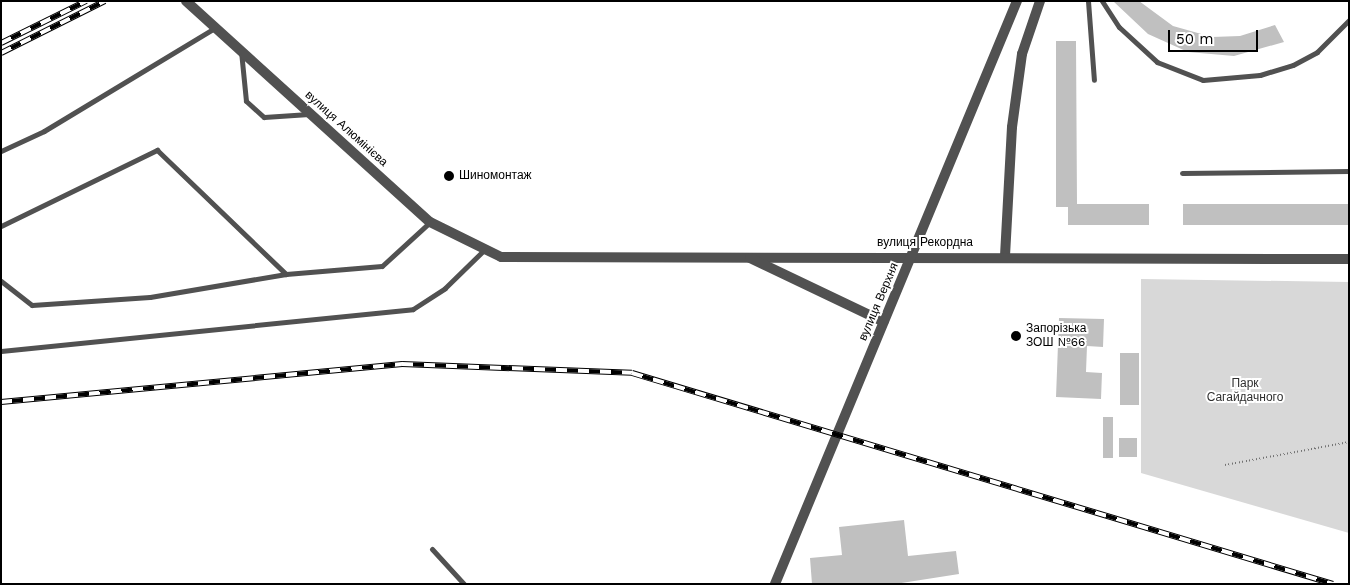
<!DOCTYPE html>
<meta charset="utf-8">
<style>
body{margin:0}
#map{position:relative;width:1350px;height:585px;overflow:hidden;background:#fff;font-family:"Work Sans",sans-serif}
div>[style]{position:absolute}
.green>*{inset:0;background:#d8d8d8}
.building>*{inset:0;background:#c0c0c0;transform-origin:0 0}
.path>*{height:2px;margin-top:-1px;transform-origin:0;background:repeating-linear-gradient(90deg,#737373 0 1px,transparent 0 3.5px)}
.service>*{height:5px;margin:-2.5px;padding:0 2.5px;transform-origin:2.5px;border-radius:2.5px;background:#515151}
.minor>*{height:10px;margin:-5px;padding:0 5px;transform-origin:5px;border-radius:5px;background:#515151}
.tertiary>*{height:10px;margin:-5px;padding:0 5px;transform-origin:5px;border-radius:5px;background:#515151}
.rail>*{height:5.5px;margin-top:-2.75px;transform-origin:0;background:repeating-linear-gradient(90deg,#fff 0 11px,#000 0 22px);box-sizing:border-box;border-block:1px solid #000}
.dots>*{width:14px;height:14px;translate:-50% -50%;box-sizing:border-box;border:2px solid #fff;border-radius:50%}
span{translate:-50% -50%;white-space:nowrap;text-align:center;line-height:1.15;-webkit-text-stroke:4px #fff;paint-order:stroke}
.street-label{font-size:12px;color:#000}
.poi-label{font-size:12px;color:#000}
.left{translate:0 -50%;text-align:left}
.park-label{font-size:12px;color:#2f2f2f}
.frame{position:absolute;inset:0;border:2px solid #000;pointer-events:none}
.scale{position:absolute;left:1168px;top:30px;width:90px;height:22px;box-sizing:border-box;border:2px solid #000;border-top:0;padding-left:6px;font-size:15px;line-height:18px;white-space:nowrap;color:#000;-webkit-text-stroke:4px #fff;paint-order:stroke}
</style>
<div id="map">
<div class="green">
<i style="clip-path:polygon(1141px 279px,1349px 282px,1349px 533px,1141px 473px)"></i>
</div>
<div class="building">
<i style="clip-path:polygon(1113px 1px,1139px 1px,1173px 26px,1212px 37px,1240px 36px,1275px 25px,1284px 42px,1234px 56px,1188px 52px,1148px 34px)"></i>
<i style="clip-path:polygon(1056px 41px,1076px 41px,1077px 204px,1149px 204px,1149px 225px,1068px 225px,1068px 207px,1056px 207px)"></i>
<i style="left:1183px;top:204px;width:166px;height:21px"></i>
<i style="clip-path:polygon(1059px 318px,1104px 319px,1103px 347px,1087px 346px,1086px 372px,1102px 373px,1101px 399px,1056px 397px)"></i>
<i style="left:1120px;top:353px;width:19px;height:52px"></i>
<i style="left:1103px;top:417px;width:10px;height:41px"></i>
<i style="left:1119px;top:438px;width:18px;height:19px"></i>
<i style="clip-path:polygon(904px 520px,908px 556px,956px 551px,959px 574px,895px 584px,812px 584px,810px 558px,842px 555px,839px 527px)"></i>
</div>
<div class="path">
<i style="left:1225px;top:465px;width:126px;rotate:-10.5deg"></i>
</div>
<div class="service">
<i style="left:1088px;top:1px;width:79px;rotate:85.7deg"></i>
<i style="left:1102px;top:1px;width:31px;rotate:57deg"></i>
<i style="left:1119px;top:27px;width:52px;rotate:42.6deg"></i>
<i style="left:1157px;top:62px;width:49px;rotate:21.4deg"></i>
<i style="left:1203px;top:80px;width:57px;rotate:-5deg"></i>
<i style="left:1260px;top:75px;width:34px;rotate:-17deg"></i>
<i style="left:1293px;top:65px;width:27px;rotate:-28deg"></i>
<i style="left:1317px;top:52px;width:45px;rotate:-45deg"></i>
<i style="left:241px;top:51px;width:50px;rotate:84.3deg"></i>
<i style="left:246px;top:101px;width:24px;rotate:42deg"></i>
<i style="left:264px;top:117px;width:45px;rotate:-3.8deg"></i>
<i style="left:1px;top:151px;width:47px;rotate:-24.9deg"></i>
<i style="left:44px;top:131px;width:200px;rotate:-31.1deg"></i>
<i style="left:1182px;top:173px;width:167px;rotate:-0.7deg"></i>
<i style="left:1px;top:226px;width:174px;rotate:-26deg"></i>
<i style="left:157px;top:150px;width:179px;rotate:43.9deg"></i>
<i style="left:286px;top:274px;width:96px;rotate:-4.8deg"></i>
<i style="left:382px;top:266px;width:65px;rotate:-42.5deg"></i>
<i style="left:1px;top:281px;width:39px;rotate:38deg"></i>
<i style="left:32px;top:305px;width:118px;rotate:-3.9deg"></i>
<i style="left:150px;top:297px;width:138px;rotate:-9.6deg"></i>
<i style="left:1px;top:351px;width:414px;rotate:-5.8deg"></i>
<i style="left:413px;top:309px;width:38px;rotate:-33deg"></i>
<i style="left:445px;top:288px;width:57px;rotate:-44.3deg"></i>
<i style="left:432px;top:549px;width:47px;rotate:47.6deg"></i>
</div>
<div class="minor">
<i style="left:1005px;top:256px;width:129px;rotate:-86.9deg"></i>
<i style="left:1012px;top:127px;width:74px;rotate:-82.2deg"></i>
<i style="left:1022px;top:54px;width:56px;rotate:-71.2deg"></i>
</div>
<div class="tertiary">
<i style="left:186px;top:1px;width:329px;rotate:42.2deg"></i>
<i style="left:430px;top:222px;width:79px;rotate:26.2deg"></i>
<i style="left:501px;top:257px;width:848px;rotate:0.14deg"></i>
<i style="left:750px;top:258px;width:148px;rotate:25.5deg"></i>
<i style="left:775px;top:584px;width:631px;rotate:-67.46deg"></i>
</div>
<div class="rail">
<i style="left:1px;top:43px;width:95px;rotate:-26.3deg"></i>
<i style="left:1px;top:53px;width:116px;rotate:-26.6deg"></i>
<i style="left:1px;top:402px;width:403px;rotate:-5.4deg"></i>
<i style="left:402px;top:364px;width:230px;rotate:2.2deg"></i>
<i style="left:632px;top:373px;width:732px;rotate:16.75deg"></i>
</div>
<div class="dots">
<i style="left:449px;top:176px;background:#000"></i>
<i style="left:1016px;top:336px;background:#000"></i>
</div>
<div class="street-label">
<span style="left:346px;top:129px;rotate:42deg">вулиця Алюмінієва</span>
<span style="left:925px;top:243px">вулиця Рекордна</span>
<span style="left:879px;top:302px;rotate:-67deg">вулиця Верхня</span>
</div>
<div class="poi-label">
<span class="left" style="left:459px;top:176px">Шиномонтаж</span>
<span class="left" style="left:1026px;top:336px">Запорізька<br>ЗОШ №66</span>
</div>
<div class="park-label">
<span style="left:1245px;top:391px">Парк<br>Сагайдачного</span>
</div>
<div class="frame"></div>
<div class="scale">50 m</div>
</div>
